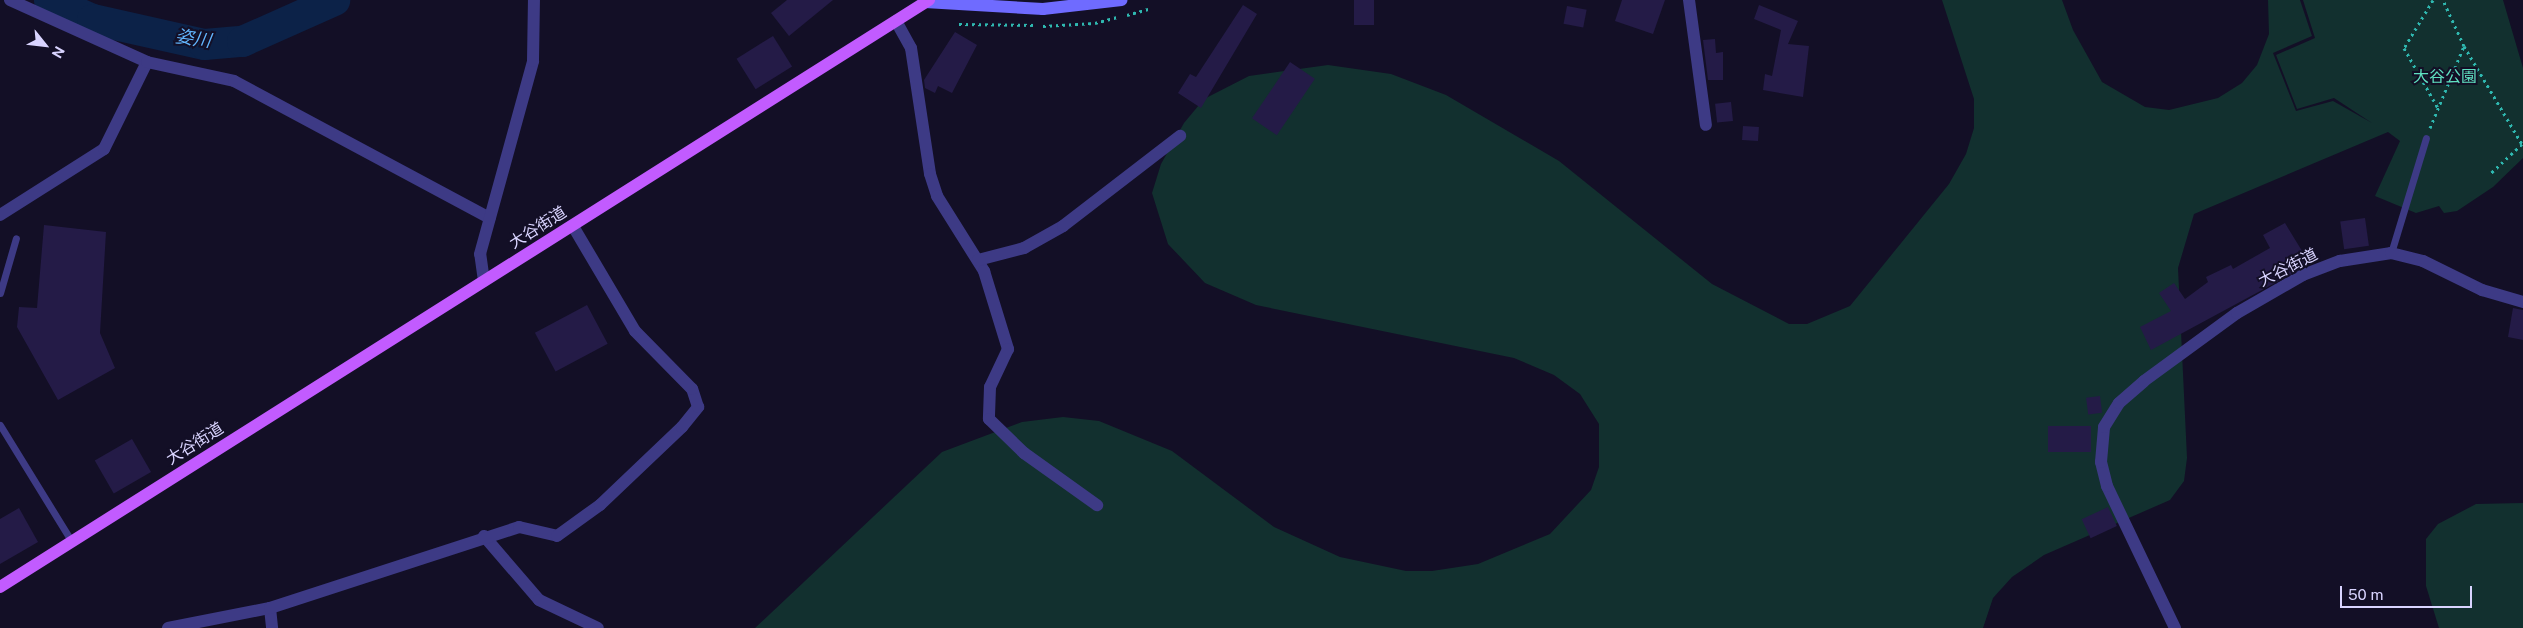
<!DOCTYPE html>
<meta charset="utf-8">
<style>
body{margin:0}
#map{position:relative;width:2523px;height:628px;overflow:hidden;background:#130f26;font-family:"Public Sans","Noto Sans JP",sans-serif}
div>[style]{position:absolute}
.green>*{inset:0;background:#12302f}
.river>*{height:31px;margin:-15.5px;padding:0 15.5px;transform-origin:15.5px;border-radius:15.5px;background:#0c2248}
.building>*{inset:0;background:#241b47;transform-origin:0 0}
.path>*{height:3px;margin-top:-1.5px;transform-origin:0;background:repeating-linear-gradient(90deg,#2fb8b0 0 2.5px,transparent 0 6.5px)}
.service>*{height:7px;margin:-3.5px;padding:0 3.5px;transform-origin:3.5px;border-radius:3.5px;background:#3d3a85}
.minor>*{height:12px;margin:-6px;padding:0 6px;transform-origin:6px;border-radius:6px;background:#3d3a85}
.tertiary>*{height:12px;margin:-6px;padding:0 6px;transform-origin:6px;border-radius:6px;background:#3d3a85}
.secondary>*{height:12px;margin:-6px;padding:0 6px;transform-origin:6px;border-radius:6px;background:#6f6bff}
.primary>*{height:12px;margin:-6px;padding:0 6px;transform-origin:6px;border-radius:6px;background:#c25bff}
span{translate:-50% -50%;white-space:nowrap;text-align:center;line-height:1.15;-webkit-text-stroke:4px #130f26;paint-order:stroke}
.park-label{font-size:16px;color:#5fe0c0}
.street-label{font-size:16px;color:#d9d4ff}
.water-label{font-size:18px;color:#62b6ff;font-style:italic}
.north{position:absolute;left:20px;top:20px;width:50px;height:50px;-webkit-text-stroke:4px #130f26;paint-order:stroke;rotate:119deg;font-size:14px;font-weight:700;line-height:20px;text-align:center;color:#d9d4ff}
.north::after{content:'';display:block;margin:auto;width:18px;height:22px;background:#d9d4ff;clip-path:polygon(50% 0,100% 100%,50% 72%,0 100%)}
.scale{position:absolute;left:2340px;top:586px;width:132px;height:22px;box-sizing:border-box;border:2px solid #d9d4ff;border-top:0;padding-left:6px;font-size:15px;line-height:18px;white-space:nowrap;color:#d9d4ff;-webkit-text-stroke:4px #130f26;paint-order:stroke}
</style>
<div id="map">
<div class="green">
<i style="clip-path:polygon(1942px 0,2062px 0,2073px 30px,2102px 82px,2145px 107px,2169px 110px,2218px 98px,2242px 83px,2257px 65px,2269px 34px,2268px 0,2300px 0,2312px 36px,2273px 53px,2296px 111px,2333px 101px,2372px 123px,2334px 98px,2297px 109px,2276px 55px,2315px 38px,2303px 0,2503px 0,2523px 68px,2523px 158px,2493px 187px,2457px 211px,2444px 213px,2439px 206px,2416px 213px,2375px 196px,2400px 141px,2388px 132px,2194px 214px,2178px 268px,2187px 458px,2184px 481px,2170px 500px,2044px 555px,2012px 577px,1993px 598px,1983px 628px,755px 628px,942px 452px,1022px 422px,1063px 417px,1099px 421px,1172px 451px,1274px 527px,1340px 557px,1406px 571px,1432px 571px,1478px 564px,1550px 534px,1591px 490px,1599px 467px,1599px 424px,1580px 394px,1554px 375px,1514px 358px,1256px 305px,1205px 283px,1168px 244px,1152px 193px,1161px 164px,1184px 123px,1204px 99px,1249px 76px,1328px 65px,1391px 74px,1446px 95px,1559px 161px,1712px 284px,1789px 324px,1807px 324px,1850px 306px,1949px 184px,1966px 154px,1974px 128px,1974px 99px)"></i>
<i style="clip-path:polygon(2523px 503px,2523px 628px,2439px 628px,2426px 586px,2426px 539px,2438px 524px,2476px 504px)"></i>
</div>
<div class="river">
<i style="left:49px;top:0;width:47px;rotate:23.8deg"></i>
<i style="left:92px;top:19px;width:115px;rotate:12.6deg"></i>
<i style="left:204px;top:44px;width:38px;rotate:-5deg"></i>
<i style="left:242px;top:41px;width:101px;rotate:-24deg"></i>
</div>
<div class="building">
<i style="clip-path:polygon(787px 0,833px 0,789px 36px,771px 13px)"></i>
<i style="left:1354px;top:0;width:20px;height:25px"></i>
<i style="clip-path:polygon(1622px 0,1665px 0,1653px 34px,1615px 21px)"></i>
<i style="clip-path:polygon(1243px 5px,1257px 14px,1201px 108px,1178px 93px,1190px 74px,1196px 77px)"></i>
<i style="clip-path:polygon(1759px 5px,1798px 21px,1788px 44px,1809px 46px,1803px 97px,1763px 90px,1765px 74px,1772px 76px,1781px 30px,1754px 19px)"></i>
<i style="left:1567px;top:6px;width:20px;height:18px;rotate:11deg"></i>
<i style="clip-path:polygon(955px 32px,977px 45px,952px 93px,938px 86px,935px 93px,925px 88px,924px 80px)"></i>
<i style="left:773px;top:36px;width:36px;height:43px;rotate:58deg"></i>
<i style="clip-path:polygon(1715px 39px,1716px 53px,1723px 52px,1723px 80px,1708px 80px,1703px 40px)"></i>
<i style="left:1290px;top:62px;width:30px;height:68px;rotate:34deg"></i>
<i style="left:1731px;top:102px;width:19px;height:16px;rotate:84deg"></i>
<i style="left:1743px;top:126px;width:16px;height:14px;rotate:4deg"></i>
<i style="left:2365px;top:218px;width:28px;height:25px;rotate:82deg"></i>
<i style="clip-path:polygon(2285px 223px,2310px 264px,2151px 350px,2140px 327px,2171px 311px,2159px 293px,2174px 283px,2185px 299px,2208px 282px,2206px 277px,2231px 265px,2233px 269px,2270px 248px,2263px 235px)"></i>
<i style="clip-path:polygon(44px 225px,106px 232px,100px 333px,115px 368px,58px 400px,17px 327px,19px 307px,37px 308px)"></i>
<i style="left:587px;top:305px;width:44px;height:59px;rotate:62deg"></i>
<i style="clip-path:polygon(2513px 308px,2523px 310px,2523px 340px,2508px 337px)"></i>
<i style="left:2100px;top:396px;width:17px;height:14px;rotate:83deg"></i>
<i style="left:2048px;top:426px;width:43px;height:26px"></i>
<i style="left:132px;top:439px;width:38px;height:43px;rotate:60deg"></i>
<i style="left:2108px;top:507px;width:21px;height:29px;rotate:65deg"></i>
<i style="clip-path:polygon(19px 508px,38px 542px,0 564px,0 519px)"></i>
</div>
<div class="path">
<i style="left:2433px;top:0;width:56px;rotate:121.1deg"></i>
<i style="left:2404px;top:48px;width:69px;rotate:60.5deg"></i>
<i style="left:1127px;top:15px;width:22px;rotate:-16deg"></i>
<i style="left:959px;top:24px;width:78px;rotate:0.7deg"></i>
<i style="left:1043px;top:26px;width:52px;rotate:-3.3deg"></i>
<i style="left:1095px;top:23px;width:24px;rotate:-15deg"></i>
<i style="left:2464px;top:46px;width:114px;rotate:59.4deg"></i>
<i style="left:2522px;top:144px;width:42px;rotate:136.9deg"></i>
<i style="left:2430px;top:128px;width:89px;rotate:-67.5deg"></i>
<i style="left:2464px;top:46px;width:51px;rotate:-114.5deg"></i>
</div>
<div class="service">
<i style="left:2391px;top:253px;width:120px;rotate:-73.1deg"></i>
<i style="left:0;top:293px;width:57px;rotate:-73.8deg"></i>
<i style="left:0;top:425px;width:137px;rotate:58.4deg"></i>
</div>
<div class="minor">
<i style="left:10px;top:0;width:150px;rotate:24.3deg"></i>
<i style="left:1689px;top:0;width:126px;rotate:82.3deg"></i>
<i style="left:896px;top:21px;width:31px;rotate:61deg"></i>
<i style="left:911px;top:48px;width:127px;rotate:81.4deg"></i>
<i style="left:930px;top:174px;width:23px;rotate:72deg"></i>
<i style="left:937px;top:196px;width:89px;rotate:57.9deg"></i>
<i style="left:984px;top:271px;width:82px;rotate:72.9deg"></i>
<i style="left:1008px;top:349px;width:42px;rotate:115.3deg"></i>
<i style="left:990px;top:387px;width:32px;rotate:92deg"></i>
<i style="left:989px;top:419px;width:49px;rotate:44.2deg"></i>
<i style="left:1024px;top:453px;width:90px;rotate:35.5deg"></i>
<i style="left:0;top:215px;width:123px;rotate:-32.4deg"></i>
<i style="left:104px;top:149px;width:97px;rotate:-63.7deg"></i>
<i style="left:147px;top:62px;width:89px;rotate:12.3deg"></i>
<i style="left:234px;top:81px;width:290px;rotate:28.2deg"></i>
<i style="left:978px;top:260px;width:48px;rotate:-14.6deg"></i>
<i style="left:1024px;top:248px;width:45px;rotate:-29.4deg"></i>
<i style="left:1063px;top:226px;width:148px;rotate:-37.6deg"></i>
<i style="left:484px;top:281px;width:27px;rotate:-98deg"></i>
<i style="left:480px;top:254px;width:200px;rotate:-74.6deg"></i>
<i style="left:533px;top:61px;width:61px;rotate:-89.1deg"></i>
<i style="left:484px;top:536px;width:84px;rotate:49.3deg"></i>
<i style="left:539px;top:600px;width:65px;rotate:25.4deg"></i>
<i style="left:270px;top:608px;width:20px;rotate:84deg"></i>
<i style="left:168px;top:628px;width:104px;rotate:-11.1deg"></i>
<i style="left:270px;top:608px;width:262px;rotate:-18deg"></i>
<i style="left:519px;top:527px;width:39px;rotate:13deg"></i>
<i style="left:557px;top:536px;width:53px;rotate:-35.8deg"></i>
<i style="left:600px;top:505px;width:113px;rotate:-43.6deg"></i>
<i style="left:682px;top:427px;width:26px;rotate:-51deg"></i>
<i style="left:698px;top:407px;width:19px;rotate:-108deg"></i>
<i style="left:692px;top:389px;width:81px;rotate:-134.5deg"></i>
<i style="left:635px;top:331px;width:122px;rotate:-120.6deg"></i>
<i style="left:2175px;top:628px;width:157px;rotate:-115.6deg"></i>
<i style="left:2107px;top:486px;width:25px;rotate:-104deg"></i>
<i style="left:2101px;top:462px;width:35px;rotate:-85deg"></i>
<i style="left:2104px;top:427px;width:28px;rotate:-58deg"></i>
<i style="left:2119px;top:403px;width:33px;rotate:-41deg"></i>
<i style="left:2144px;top:381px;width:115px;rotate:-36.2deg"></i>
<i style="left:2237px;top:313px;width:76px;rotate:-29.9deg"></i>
<i style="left:2303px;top:275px;width:40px;rotate:-21deg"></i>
<i style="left:2340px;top:261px;width:52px;rotate:-8.9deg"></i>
</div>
<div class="tertiary">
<i style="left:2391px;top:253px;width:33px;rotate:14deg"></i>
<i style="left:2423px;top:261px;width:66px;rotate:26.2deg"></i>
<i style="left:2482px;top:290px;width:43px;rotate:16.3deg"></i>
</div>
<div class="secondary">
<i style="left:925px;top:2px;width:118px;rotate:3.4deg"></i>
<i style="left:1043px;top:9px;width:79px;rotate:-6.6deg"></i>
</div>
<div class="primary">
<i style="left:0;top:587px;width:1099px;rotate:-32.29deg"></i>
</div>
<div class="park-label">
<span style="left:2445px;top:77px">大谷公園</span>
</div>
<div class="street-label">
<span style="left:538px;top:228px;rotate:-32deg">大谷街道</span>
<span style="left:2288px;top:268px;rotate:-27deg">大谷街道</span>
<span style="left:195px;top:444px;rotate:-32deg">大谷街道</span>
</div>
<div class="water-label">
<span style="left:193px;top:39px;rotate:8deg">姿川</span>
</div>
<div class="north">N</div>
<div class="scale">50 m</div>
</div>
